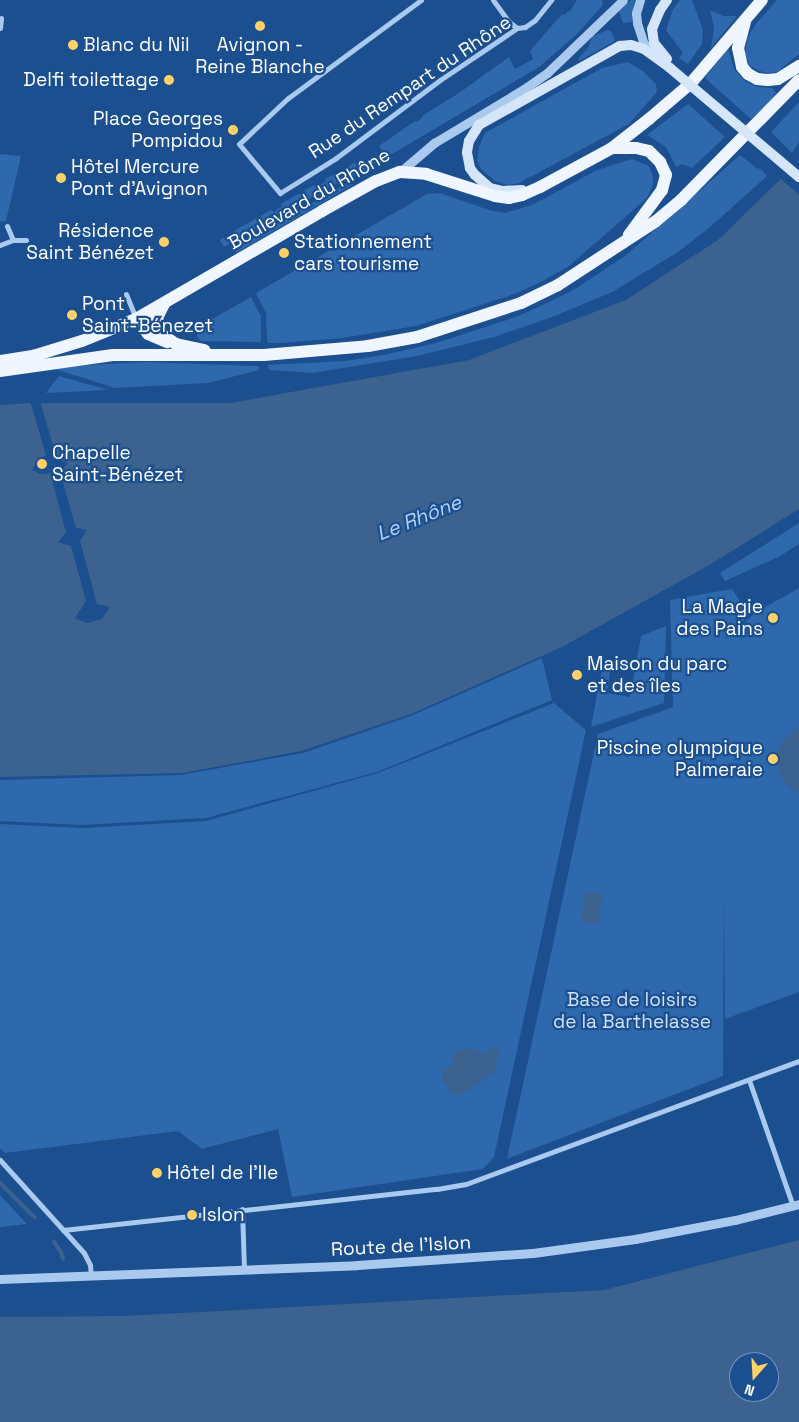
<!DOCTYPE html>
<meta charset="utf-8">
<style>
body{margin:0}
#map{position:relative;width:799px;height:1422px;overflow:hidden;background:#1b4f8f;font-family:"Space Grotesk",sans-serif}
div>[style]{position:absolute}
.green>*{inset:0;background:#2e69ad}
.water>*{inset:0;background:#3c6290;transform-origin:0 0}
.pier>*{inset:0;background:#1b4f8f}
.stream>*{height:4px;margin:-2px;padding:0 2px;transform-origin:2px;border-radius:2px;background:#3c6290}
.minor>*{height:5px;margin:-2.5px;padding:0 2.5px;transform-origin:2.5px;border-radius:2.5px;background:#a9c9ee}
.tertiary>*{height:9px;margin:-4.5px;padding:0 4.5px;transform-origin:4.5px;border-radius:4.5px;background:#a9c9ee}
.secondary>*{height:10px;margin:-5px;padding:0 5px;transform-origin:5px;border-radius:5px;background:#d6e6fa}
.primary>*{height:12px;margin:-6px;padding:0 6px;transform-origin:6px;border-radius:6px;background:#f0f6ff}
.secondary-bridge>*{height:10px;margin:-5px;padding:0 5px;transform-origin:5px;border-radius:5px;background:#d6e6fa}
.dots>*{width:14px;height:14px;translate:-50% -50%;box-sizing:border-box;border:2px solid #1b4f8f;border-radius:50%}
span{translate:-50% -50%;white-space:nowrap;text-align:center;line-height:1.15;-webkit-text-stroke:4.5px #1b4f8f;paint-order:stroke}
.poi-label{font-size:19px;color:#fff}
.left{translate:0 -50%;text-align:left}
.right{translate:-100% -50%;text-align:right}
.street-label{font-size:19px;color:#fff}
.park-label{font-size:19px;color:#cfe3fa}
.water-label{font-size:20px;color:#b5d3f5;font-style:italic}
.north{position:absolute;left:729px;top:1352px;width:50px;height:50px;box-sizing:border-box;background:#1b4f8f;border:1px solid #7695bc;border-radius:50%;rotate:199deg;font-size:14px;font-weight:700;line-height:20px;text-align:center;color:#fff}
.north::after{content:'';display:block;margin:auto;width:18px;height:22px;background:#ffd166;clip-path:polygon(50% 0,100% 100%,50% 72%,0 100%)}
</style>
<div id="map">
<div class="green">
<i style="clip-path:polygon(577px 0,602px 0,603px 5px,577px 34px,539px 67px,355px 176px,349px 175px,344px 169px,354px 163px,368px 165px,384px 154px,379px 146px,415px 121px,417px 122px,423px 117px,422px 116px,459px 93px,509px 57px,515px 69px,533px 59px,530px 51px,562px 14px,564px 15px,571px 10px)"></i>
<i style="clip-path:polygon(631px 0,635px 0,632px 22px,623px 23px,619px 11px)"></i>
<i style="clip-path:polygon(680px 0,692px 0,703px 30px,702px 44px,688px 64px,679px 58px,683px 53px,666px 30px,673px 9px)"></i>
<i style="clip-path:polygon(777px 0,799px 0,799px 54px,777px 72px,768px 73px,759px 71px,749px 65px,745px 53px,748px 37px,755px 25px)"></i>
<i style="clip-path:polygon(710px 10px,723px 16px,737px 16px,711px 48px,714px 28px)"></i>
<i style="clip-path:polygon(607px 30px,611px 31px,615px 41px,579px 61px,578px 59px,588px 48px,592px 37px)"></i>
<i style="clip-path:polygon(728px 48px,734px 69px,745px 81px,757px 87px,772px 88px,776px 93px,768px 104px,751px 119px,705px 78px)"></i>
<i style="clip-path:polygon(628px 62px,644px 72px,656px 84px,657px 92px,629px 124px,519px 183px,508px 185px,495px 181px,481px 169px,477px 160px,479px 147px,485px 133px,602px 68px)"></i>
<i style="clip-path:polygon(799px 102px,799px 142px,792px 153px,771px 132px)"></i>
<i style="clip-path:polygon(688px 104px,725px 137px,692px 168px,682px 164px,676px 167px,666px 147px,647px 135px)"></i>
<i style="clip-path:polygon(0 154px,21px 156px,6px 221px,0 222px)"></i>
<i style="clip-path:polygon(740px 155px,758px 169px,760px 168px,767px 176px,709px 228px,678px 252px,612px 292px,555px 316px,494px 337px,417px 356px,312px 373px,269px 370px,268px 365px,345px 361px,384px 355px,436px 343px,516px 317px,545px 304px,575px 289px,625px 256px)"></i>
<i style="clip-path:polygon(632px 159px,649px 166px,653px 176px,653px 185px,647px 198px,569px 266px,537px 284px,509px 296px,416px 326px,342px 338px,282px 343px,268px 343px,267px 341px,266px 313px,256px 293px,427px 194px,440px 193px,489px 210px,505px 213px,532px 205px,597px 170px)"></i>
<i style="clip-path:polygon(340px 172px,343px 178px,340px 181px,224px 247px,220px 240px,239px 228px,271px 210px,274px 212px,282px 206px,281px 204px,316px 184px,318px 186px,326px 181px,325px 179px)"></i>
<i style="clip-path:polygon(345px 184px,354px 184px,236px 253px,234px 249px,235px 248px)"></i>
<i style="clip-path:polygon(251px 297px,261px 316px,261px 342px,201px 341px,197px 337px,197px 330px,200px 326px)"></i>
<i style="clip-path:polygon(146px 362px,259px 366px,259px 370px,208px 383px,115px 388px,55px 369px,87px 365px)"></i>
<i style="clip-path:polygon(59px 376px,108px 390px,46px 393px)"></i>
<i style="clip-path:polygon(799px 523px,799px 544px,780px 556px,725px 581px,720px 573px)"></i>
<i style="clip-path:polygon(799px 588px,799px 992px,725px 1019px,724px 897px,723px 1076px,507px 1159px,598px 734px,673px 707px,670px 600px,732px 589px,749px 615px,726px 639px,755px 613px)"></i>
<i style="clip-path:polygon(666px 626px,664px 703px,591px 727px,604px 658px,612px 659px,607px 693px,630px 697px,641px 636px)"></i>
<i style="clip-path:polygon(542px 658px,552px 700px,377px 772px,206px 818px,82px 825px,0 821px,0 780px,181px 775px,303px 753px,411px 716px)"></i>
<i style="clip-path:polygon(554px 703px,586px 730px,494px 1157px,483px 1169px,292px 1197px,278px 1129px,202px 1149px,178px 1131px,5px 1153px,0 1148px,0 824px,83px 828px,206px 821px,378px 773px)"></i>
<i style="clip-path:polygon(0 1195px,27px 1224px,0 1227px)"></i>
</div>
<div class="water">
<i style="clip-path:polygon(799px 161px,799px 509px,711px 564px,562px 647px,411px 714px,301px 751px,183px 773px,0 777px,0 405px,31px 403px,231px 403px,469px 360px,626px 300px,718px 240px)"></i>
<i style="clip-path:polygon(799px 725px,799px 793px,790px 789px,781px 777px,777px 764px,778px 751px,784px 740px)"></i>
<i style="left:585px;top:892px;width:17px;height:30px;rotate:7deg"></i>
<i style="clip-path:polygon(496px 1045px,500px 1049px,497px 1056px,496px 1071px,462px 1094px,450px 1093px,448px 1086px,443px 1082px,442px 1075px,445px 1069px,451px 1066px,455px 1051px,472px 1048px,484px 1054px)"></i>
<i style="clip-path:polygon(evenodd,799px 1240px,799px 1422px,0 1422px,0 1317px,125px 1316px,604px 1290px,799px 1240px,739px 1362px,769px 1362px,769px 1392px,739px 1392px,739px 1362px)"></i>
</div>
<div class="pier">
<i style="clip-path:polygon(796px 160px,799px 163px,799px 195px,779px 177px)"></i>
<i style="clip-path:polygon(30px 401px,40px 401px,57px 459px,68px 463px,60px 472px,76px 528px,87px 530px,80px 541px,97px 604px,110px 607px,102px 619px,87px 623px,75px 618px,86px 601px,71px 546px,58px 542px,66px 532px,50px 473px,40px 474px,32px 470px,37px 461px,46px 455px)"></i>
</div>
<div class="stream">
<i style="left:0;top:1183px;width:49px;rotate:45deg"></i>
<i style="left:54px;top:1242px;width:12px;rotate:55deg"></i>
<i style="left:61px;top:1252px;width:7px;rotate:74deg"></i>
</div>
<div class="minor">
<i style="left:421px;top:0;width:165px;rotate:143.6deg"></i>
<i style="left:288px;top:98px;width:67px;rotate:136.8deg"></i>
<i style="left:239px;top:144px;width:64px;rotate:50.1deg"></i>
<i style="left:280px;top:193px;width:66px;rotate:-32deg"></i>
<i style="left:336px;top:158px;width:130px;rotate:-36.9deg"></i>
<i style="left:440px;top:80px;width:93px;rotate:-34deg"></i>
<i style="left:517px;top:28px;width:8px;rotate:-7deg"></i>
<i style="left:525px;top:27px;width:12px;rotate:-35deg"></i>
<i style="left:535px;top:20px;width:26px;rotate:-51deg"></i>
<i style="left:493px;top:0;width:26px;rotate:54deg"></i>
<i style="left:508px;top:21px;width:11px;rotate:38deg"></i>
<i style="left:0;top:28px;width:10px;rotate:-84deg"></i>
<i style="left:7px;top:226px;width:15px;rotate:67deg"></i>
<i style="left:0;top:245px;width:14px;rotate:-21deg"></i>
<i style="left:13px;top:240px;width:13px"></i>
<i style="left:126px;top:294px;width:27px;rotate:68deg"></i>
<i style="left:749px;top:1080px;width:133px;rotate:70.8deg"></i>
<i style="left:0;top:1160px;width:125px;rotate:47.9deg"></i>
<i style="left:84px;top:1253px;width:13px;rotate:63deg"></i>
<i style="left:90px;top:1265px;width:12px;rotate:85deg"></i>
<i style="left:242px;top:1209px;width:61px;rotate:88.1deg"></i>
<i style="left:63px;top:1230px;width:376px;rotate:-6.3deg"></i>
<i style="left:437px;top:1189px;width:29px;rotate:-10deg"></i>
<i style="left:466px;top:1184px;width:355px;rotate:-20.3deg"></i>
</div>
<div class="tertiary">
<i style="left:640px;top:0;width:14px;rotate:107deg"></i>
<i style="left:636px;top:13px;width:10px;rotate:84deg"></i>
<i style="left:637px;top:23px;width:22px;rotate:72deg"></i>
<i style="left:644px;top:44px;width:11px;rotate:49deg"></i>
<i style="left:400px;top:172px;width:45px;rotate:-40.5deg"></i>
<i style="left:434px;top:143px;width:105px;rotate:-31deg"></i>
<i style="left:524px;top:89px;width:28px;rotate:-35deg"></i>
<i style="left:547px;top:73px;width:105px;rotate:-43.8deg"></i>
<i style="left:0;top:1279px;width:357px;rotate:-2.2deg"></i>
<i style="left:357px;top:1265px;width:176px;rotate:-3.9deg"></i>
<i style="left:533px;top:1253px;width:103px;rotate:-7.8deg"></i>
<i style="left:635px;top:1239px;width:102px;rotate:-10.8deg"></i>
<i style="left:735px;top:1220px;width:66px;rotate:-14deg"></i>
</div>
<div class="secondary">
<i style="left:667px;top:59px;width:21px;rotate:-129deg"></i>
<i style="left:654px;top:43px;width:14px;rotate:-98deg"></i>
<i style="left:652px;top:29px;width:21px;rotate:-67deg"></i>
<i style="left:660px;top:10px;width:12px;rotate:-55deg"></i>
<i style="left:522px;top:190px;width:19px;rotate:177deg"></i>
<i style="left:503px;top:191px;width:13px;rotate:-167deg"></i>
<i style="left:490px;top:188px;width:20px;rotate:-139deg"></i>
<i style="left:475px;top:175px;width:9px;rotate:-126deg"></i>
<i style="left:470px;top:168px;width:16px;rotate:-101deg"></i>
<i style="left:467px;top:152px;width:11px;rotate:-80deg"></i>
<i style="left:469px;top:141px;width:19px;rotate:-58deg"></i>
<i style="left:479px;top:125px;width:162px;rotate:-29.3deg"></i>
<i style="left:620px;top:46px;width:11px;rotate:-5deg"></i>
<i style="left:631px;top:45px;width:14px;rotate:17deg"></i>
<i style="left:644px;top:49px;width:32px;rotate:36deg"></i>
</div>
<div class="primary">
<i style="left:745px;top:22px;width:27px;rotate:105deg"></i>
<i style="left:738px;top:48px;width:19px;rotate:78deg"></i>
<i style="left:742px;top:67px;width:9px;rotate:49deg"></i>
<i style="left:748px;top:74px;width:10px;rotate:29deg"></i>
<i style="left:757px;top:79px;width:11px;rotate:5deg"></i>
<i style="left:768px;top:80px;width:10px;rotate:-6deg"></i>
<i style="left:778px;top:79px;width:25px;rotate:-32deg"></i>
<i style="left:612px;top:148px;width:24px"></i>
<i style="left:636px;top:148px;width:13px;rotate:13deg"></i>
<i style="left:649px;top:151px;width:16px;rotate:45deg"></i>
<i style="left:660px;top:162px;width:14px;rotate:65deg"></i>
<i style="left:666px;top:175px;width:16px;rotate:105deg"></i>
<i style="left:662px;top:190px;width:56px;rotate:126.3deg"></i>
<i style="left:164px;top:304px;width:16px;rotate:117deg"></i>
<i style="left:157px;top:318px;width:16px;rotate:76deg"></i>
<i style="left:161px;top:334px;width:18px;rotate:34deg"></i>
<i style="left:176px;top:344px;width:29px;rotate:12deg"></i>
<i style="left:136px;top:319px;width:19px;rotate:51deg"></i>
<i style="left:148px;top:334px;width:21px;rotate:23deg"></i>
<i style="left:0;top:361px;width:33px;rotate:-9deg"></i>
<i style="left:33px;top:356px;width:51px;rotate:-17deg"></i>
<i style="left:82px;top:341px;width:58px;rotate:-22.2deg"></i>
<i style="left:136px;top:319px;width:215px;rotate:-30.1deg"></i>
<i style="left:322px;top:211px;width:62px;rotate:-29.1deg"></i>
<i style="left:376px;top:181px;width:26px;rotate:-21deg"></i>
<i style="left:400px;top:172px;width:26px;rotate:4deg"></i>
<i style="left:426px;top:174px;width:72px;rotate:17.7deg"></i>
<i style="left:495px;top:196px;width:14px;rotate:8deg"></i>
<i style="left:509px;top:198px;width:13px;rotate:-13deg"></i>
<i style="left:522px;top:195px;width:20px;rotate:-24deg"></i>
<i style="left:540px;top:187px;width:82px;rotate:-28.4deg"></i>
<i style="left:612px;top:148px;width:47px;rotate:-38.1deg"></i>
<i style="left:649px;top:119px;width:55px;rotate:-40.6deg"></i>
<i style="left:691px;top:83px;width:109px;rotate:-49.5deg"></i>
<i style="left:0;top:371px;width:114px;rotate:-8.1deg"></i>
<i style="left:113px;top:355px;width:151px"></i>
<i style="left:264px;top:355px;width:104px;rotate:-4.9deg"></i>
<i style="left:368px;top:346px;width:50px;rotate:-10.4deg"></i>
<i style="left:417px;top:337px;width:109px;rotate:-18.1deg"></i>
<i style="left:521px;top:303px;width:41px;rotate:-25.9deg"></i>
<i style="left:558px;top:285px;width:117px;rotate:-33.1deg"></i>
<i style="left:656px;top:221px;width:33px;rotate:-40deg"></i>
<i style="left:681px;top:200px;width:168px;rotate:-45.5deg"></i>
</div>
<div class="secondary-bridge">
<i style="left:670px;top:68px;width:169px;rotate:40.2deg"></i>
</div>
<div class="dots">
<i style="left:260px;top:26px;background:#ffd166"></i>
<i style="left:73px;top:45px;background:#ffd166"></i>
<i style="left:169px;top:80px;background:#ffd166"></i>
<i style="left:233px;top:130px;background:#ffd166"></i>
<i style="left:61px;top:178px;background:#ffd166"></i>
<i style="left:164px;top:242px;background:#ffd166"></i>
<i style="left:284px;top:253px;background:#ffd166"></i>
<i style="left:72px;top:315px;background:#ffd166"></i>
<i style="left:42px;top:464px;background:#ffd166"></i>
<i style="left:773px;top:618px;background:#ffd166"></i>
<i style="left:577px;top:675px;background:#ffd166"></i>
<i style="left:773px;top:759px;background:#ffd166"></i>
<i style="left:157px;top:1173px;background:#ffd166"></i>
<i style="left:192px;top:1215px;background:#ffd166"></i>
</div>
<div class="poi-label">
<span class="left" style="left:83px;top:45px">Blanc du Nil</span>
<span style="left:260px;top:56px">Avignon -<br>Reine Blanche</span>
<span class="right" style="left:159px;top:80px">Delfi toilettage</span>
<span class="right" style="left:223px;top:130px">Place Georges<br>Pompidou</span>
<span class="left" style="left:71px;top:178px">Hôtel Mercure<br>Pont d'Avignon</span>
<span class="right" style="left:154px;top:242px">Résidence<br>Saint Bénézet</span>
<span class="left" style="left:294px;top:253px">Stationnement<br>cars tourisme</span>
<span class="left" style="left:82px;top:315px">Pont<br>Saint-Bénezet</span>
<span class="left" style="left:52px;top:464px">Chapelle<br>Saint-Bénézet</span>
<span class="right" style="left:763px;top:618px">La Magie<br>des Pains</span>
<span class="left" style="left:587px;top:675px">Maison du parc<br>et des îles</span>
<span class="right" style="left:763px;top:759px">Piscine olympique<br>Palmeraie</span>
<span class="left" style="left:167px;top:1173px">Hôtel de l'Ile</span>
<span class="left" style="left:202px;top:1215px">Islon</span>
</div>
<div class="street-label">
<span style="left:410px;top:87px;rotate:-34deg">Rue du Rempart du Rhône</span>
<span style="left:309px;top:199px;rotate:-30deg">Boulevard du Rhône</span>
<span style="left:401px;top:1246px;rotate:-3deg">Route de l'Islon</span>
</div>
<div class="park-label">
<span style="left:632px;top:1011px">Base de loisirs<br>de la Barthelasse</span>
</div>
<div class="water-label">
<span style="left:419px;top:518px;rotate:-22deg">Le Rhône</span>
</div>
<div class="north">N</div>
</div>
